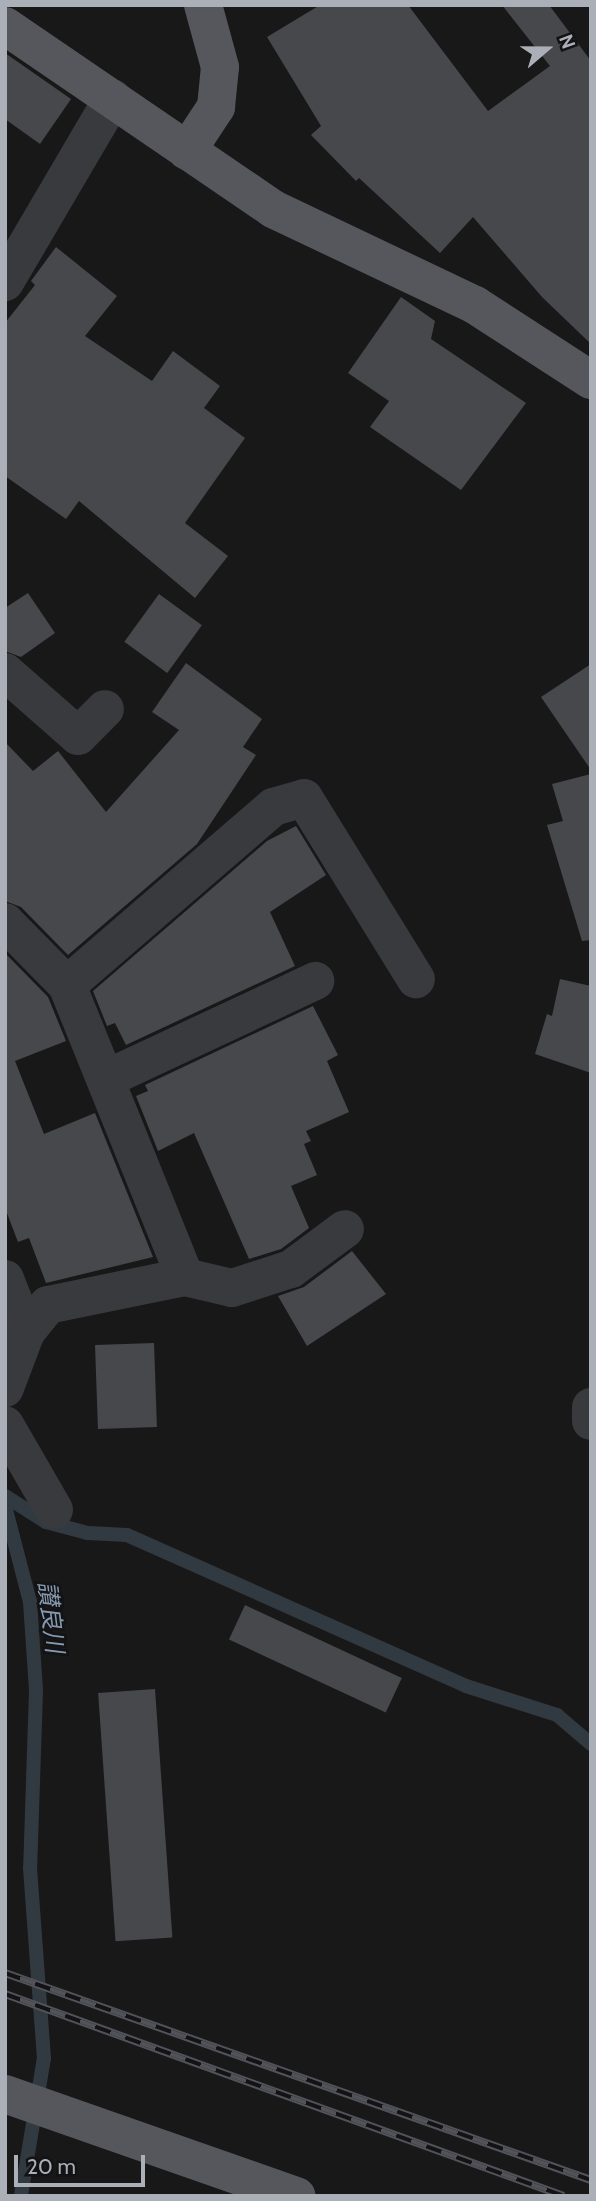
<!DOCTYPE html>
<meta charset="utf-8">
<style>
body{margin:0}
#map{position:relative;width:596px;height:2201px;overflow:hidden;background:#181819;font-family:Cabin,"Noto Sans JP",sans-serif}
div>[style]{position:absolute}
.stream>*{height:14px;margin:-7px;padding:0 7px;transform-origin:7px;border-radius:7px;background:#323a41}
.building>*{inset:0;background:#47484c;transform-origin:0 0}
.minor>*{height:38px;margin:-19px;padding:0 19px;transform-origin:19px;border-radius:19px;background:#393a3e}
.primary>*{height:38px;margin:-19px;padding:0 19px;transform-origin:19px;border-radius:19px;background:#55575c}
.rail>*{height:8px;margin-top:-4px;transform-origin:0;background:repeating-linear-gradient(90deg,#131214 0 16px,#525359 0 32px);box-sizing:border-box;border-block:2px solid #525359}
span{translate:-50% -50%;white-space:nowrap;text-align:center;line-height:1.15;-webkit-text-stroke:5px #131214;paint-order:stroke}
.water-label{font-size:24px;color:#869aaf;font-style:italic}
.frame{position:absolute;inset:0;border:7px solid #abafb8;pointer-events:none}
.north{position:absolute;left:512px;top:14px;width:70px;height:70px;-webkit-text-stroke:5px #131214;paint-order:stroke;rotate:70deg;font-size:19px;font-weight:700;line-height:28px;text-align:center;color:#abafb8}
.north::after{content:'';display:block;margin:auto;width:24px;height:32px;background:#abafb8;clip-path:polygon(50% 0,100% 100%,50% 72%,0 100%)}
.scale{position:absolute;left:14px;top:2155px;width:131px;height:32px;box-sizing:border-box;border:4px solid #abafb8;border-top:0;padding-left:9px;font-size:21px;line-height:24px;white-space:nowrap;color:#abafb8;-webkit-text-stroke:5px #131214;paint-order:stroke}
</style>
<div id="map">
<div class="stream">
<i style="left:5px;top:1496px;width:49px;rotate:32.4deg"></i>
<i style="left:46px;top:1522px;width:43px;rotate:14.7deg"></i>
<i style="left:88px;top:1533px;width:39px;rotate:3deg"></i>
<i style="left:127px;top:1535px;width:371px;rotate:24deg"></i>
<i style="left:466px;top:1686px;width:96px;rotate:17.7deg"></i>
<i style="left:557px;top:1715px;width:45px;rotate:40.5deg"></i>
<i style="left:5px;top:1506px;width:99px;rotate:75.4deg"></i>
<i style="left:30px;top:1602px;width:89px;rotate:86.1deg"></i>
<i style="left:36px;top:1691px;width:177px;rotate:91.9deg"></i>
<i style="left:30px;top:1868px;width:191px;rotate:85.8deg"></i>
<i style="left:44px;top:2058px;width:140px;rotate:99.5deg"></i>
</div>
<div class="building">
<i style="clip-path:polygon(320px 5px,408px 5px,488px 111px,550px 66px,502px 5px,549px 5px,591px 61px,591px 344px,542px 297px,473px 217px,440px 253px,359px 178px,356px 181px,311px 135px,321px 126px,267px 37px)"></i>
<i style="clip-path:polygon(5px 53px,71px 99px,40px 144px,5px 119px)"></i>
<i style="clip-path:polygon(56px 247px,117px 296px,85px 336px,152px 381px,173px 351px,220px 386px,204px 408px,245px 438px,185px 523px,228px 556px,195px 598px,79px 501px,66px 519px,5px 476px,5px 323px,35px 285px,31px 281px)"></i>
<i style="clip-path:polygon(401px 297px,435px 321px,431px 339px,526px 403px,461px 490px,370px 427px,389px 401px,348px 373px)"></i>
<i style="clip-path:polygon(28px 593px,55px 633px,21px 657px,5px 651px,5px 608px)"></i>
<i style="left:159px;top:594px;width:53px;height:59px;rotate:36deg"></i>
<i style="clip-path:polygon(186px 663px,262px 719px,243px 747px,256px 755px,197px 844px,68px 955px,21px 907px,5px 901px,5px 742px,33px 771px,58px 751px,106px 812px,179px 730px,152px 712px)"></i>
<i style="clip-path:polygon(591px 664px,591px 770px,541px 697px)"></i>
<i style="clip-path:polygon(591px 774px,591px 940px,582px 941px,547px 825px,563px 821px,552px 784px)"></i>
<i style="clip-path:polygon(296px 826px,326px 875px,270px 912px,295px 966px,126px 1045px,115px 1023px,107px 1026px,93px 991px,267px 841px)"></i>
<i style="clip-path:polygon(5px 953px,48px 997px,66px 1041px,15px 1061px,44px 1134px,95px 1113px,153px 1257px,46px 1283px,29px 1238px,18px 1242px,5px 1208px)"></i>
<i style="clip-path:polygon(560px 979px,591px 986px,591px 1073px,535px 1054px,547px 1014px,552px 1016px)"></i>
<i style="clip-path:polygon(313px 1006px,338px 1055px,327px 1061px,349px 1112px,306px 1131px,311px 1141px,304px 1144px,317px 1175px,291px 1186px,309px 1228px,281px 1249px,249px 1259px,194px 1133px,158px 1151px,136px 1096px,148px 1091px,145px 1085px)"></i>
<i style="clip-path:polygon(352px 1251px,386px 1294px,307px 1346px,278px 1296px,304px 1287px)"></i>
<i style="left:154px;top:1343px;width:84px;height:59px;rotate:88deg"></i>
<i style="left:245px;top:1605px;width:173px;height:38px;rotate:25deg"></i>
<i style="left:155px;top:1689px;width:249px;height:57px;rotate:86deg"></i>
</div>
<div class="minor">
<i style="left:5px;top:282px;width:213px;rotate:-59.6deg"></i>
<i style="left:5px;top:672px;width:97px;rotate:41.2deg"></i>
<i style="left:78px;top:736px;width:38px;rotate:-45deg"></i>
<i style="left:5px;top:922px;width:88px;rotate:45.5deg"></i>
<i style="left:67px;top:985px;width:315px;rotate:68deg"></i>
<i style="left:67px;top:985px;width:272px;rotate:-40.8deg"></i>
<i style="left:273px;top:807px;width:32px;rotate:-16deg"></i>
<i style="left:304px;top:798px;width:213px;rotate:58.3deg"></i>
<i style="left:108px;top:1078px;width:229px;rotate:-25.1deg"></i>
<i style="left:5px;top:1279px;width:57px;rotate:68.4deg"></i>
<i style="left:26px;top:1332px;width:60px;rotate:110.6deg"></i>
<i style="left:26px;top:1332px;width:35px;rotate:-51deg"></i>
<i style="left:48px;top:1305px;width:140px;rotate:-11.6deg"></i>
<i style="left:185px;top:1277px;width:48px;rotate:13.2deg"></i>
<i style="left:232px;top:1288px;width:62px;rotate:-17.9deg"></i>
<i style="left:291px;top:1269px;width:67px;rotate:-36.5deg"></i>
<i style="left:591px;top:1407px;width:14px;rotate:90deg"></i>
<i style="left:5px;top:1425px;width:98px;rotate:60deg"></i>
</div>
<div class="primary">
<i style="left:5px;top:26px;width:325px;rotate:34.3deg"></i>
<i style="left:273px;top:209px;width:224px;rotate:25.4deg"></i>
<i style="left:475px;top:305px;width:138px;rotate:32.9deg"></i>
<i style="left:187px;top:151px;width:53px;rotate:-56.6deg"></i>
<i style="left:216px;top:107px;width:40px;rotate:-84.3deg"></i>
<i style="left:220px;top:67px;width:64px;rotate:-105.3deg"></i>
<i style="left:5px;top:2094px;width:309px;rotate:19.3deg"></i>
</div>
<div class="rail">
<i style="left:5px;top:1973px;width:621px;rotate:19.46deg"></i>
<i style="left:5px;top:1994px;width:594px;rotate:19.87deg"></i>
</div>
<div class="water-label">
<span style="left:51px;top:1617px;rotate:83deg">讃良川</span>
</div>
<div class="frame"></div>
<div class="north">N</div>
<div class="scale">20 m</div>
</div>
